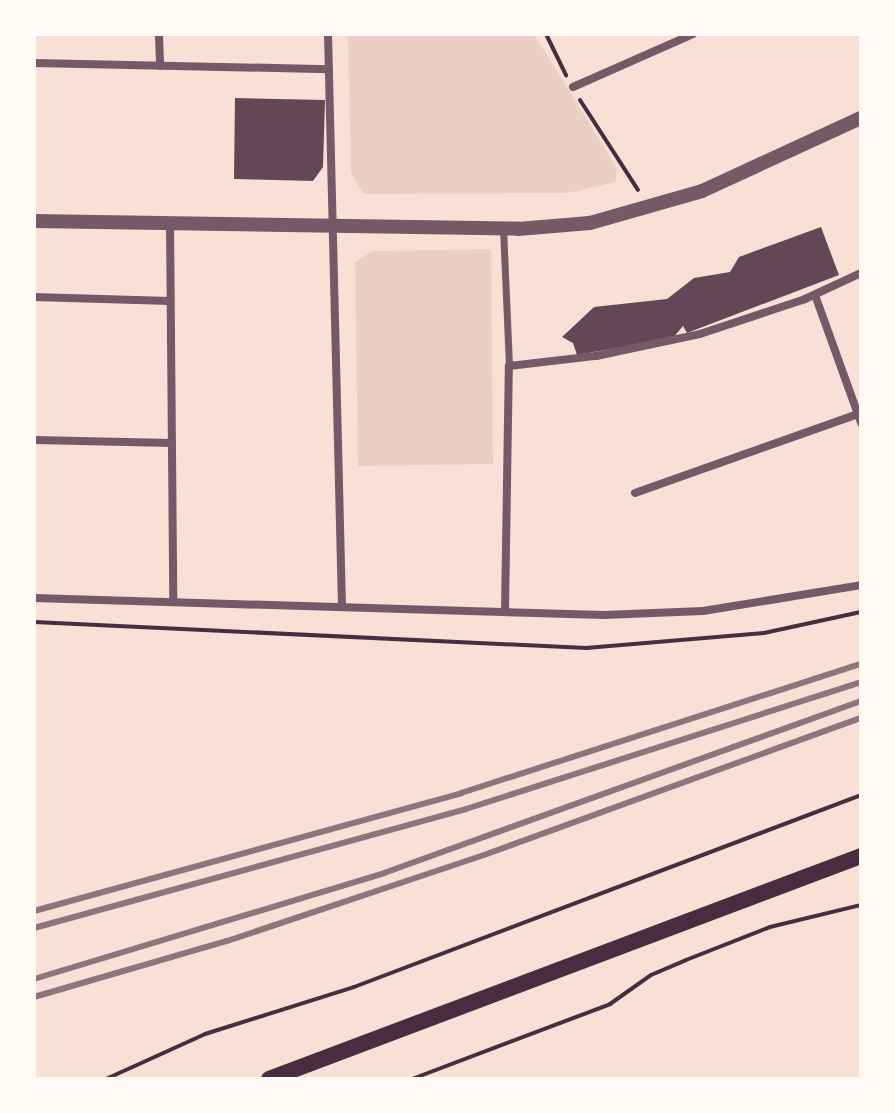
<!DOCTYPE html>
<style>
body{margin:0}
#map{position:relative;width:895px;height:1113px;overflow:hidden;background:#f7e1d7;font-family:Manrope,sans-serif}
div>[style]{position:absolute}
.green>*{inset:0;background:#ebcfc5}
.building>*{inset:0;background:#644757}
.path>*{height:4px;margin:-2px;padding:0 2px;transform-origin:2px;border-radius:2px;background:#4a2c40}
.pedestrian>*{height:7px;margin:-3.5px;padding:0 3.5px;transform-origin:3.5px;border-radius:3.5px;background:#755966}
.minor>*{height:8px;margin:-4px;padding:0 4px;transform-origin:4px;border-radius:4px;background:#755966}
.tertiary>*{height:14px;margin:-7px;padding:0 7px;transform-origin:7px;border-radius:7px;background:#755966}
.secondary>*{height:16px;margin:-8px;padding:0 8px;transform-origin:8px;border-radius:8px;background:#4a2c40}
.rail>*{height:6px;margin:-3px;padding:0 3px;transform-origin:3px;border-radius:3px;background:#8f747c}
span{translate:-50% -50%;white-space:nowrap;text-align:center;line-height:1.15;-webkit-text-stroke:6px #fffaf5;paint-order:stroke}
.frame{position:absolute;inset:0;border:36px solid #fffaf5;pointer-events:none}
</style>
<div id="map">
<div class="green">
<i style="clip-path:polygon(348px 34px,534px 34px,617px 168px,616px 182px,568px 193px,364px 194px,351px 173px)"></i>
<i style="clip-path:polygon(491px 249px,493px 464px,358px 466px,355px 263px,372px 251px)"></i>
</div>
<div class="building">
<i style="clip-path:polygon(235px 98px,325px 100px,323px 167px,313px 181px,234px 179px)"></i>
<i style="clip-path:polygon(821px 227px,839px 275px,687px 333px,683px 326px,673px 338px,577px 355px,573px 343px,562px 337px,594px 307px,667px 299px,694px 278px,730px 272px,739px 257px)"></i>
</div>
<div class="path">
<i style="left:546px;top:34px;width:46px;rotate:64deg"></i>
<i style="left:580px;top:100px;width:107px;rotate:57.2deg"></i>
<i style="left:34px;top:622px;width:553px;rotate:2.7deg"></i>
<i style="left:586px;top:648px;width:179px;rotate:-4.8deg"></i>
<i style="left:764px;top:633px;width:99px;rotate:-12.2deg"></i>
<i style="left:106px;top:1079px;width:109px;rotate:-24.4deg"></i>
<i style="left:205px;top:1034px;width:156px;rotate:-17.5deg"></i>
<i style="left:354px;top:987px;width:542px;rotate:-20.74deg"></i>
<i style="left:412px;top:1079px;width:212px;rotate:-20.7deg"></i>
<i style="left:610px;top:1004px;width:50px;rotate:-35.3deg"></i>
<i style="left:651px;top:975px;width:38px;rotate:-23deg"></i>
<i style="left:686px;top:960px;width:90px;rotate:-21.4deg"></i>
<i style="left:770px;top:927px;width:94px;rotate:-13.6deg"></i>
</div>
<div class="pedestrian">
<i style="left:503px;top:228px;width:138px;rotate:87.5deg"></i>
</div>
<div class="minor">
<i style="left:159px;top:34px;width:32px;rotate:88deg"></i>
<i style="left:328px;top:34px;width:572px;rotate:88.6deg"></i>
<i style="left:34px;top:63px;width:295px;rotate:1.2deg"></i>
<i style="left:573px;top:87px;width:131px;rotate:-23.8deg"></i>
<i style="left:170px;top:222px;width:379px;rotate:89.5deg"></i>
<i style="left:815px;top:295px;width:136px;rotate:70.2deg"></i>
<i style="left:34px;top:297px;width:136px;rotate:1.7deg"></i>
<i style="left:34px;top:440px;width:138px;rotate:1.2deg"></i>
<i style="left:635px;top:493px;width:237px;rotate:-19.5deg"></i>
<i style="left:34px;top:598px;width:570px;rotate:1.71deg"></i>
<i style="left:604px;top:615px;width:99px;rotate:-2.3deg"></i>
<i style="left:703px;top:611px;width:160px;rotate:-9.3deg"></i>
<i style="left:505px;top:611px;width:245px;rotate:-89.1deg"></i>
<i style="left:509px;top:366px;width:88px;rotate:-6.6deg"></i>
<i style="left:596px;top:356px;width:106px;rotate:-11.9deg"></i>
<i style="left:700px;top:334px;width:111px;rotate:-18.4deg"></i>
<i style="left:805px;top:299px;width:62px;rotate:-24.9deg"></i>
</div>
<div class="tertiary">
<i style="left:34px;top:221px;width:484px;rotate:0.9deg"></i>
<i style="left:518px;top:229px;width:72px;rotate:-4.8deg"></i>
<i style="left:590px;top:223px;width:116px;rotate:-15.9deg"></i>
<i style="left:702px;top:191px;width:175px;rotate:-24.7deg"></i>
</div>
<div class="secondary">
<i style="left:269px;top:1079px;width:633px;rotate:-20.64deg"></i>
</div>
<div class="rail">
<i style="left:34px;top:911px;width:443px;rotate:-15.4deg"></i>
<i style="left:461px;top:793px;width:420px;rotate:-17.9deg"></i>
<i style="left:34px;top:928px;width:448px;rotate:-15.4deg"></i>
<i style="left:466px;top:809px;width:415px;rotate:-17.8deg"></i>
<i style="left:34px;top:979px;width:366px;rotate:-16.8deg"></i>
<i style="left:384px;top:873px;width:507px;rotate:-19.83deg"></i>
<i style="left:34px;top:997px;width:201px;rotate:-16.2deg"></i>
<i style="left:227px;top:941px;width:271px;rotate:-18.5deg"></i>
<i style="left:484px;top:855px;width:401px;rotate:-20deg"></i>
</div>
<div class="frame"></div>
</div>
